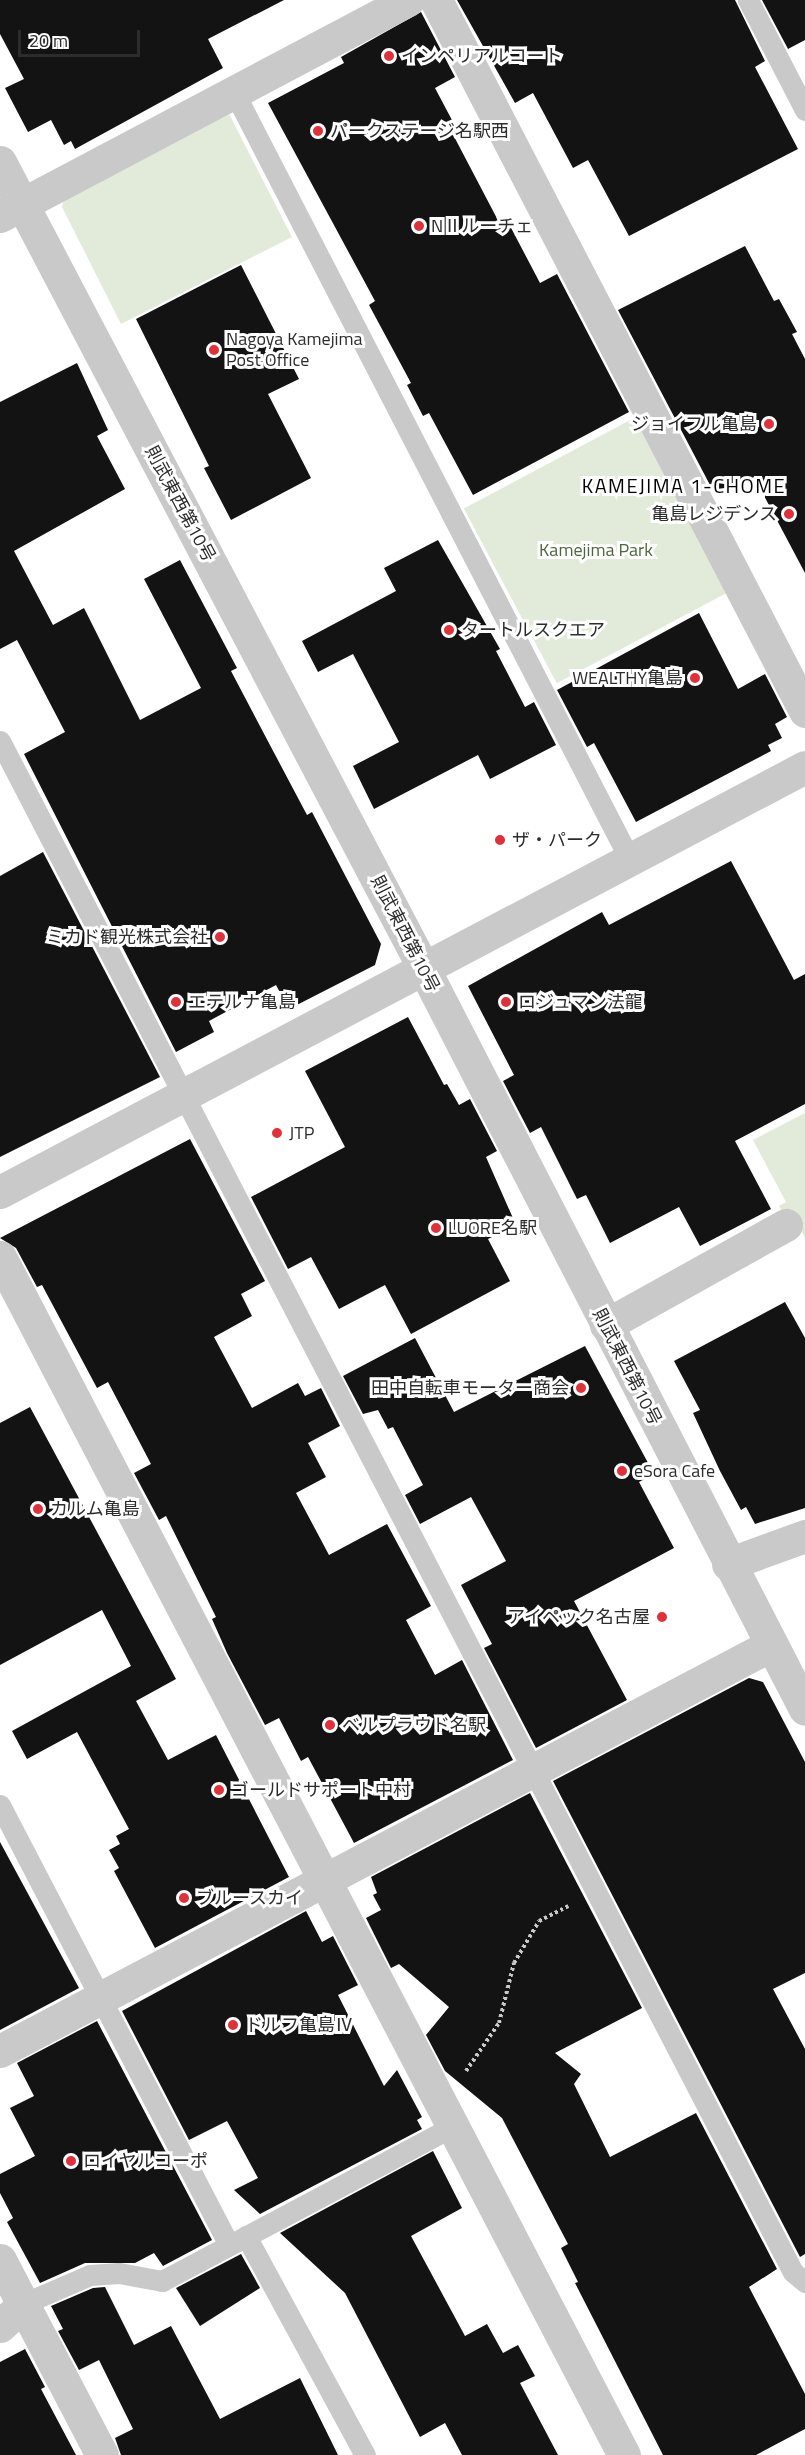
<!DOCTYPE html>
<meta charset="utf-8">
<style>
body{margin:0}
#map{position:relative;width:805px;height:2455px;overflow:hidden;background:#fff;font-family:"Titillium Web","Noto Sans JP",sans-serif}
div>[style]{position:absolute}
.green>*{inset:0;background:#e2ead9;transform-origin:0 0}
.building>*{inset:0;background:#131313}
.path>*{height:4px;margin-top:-2px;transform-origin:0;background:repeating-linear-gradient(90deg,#c9c9c9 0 3px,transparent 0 6px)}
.service>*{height:21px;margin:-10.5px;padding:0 10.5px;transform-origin:10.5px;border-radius:10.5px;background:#c9c9c9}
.minor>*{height:33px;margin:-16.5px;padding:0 16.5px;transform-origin:16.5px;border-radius:16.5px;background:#c9c9c9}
.tertiary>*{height:33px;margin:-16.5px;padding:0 16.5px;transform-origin:16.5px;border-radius:16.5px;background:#c9c9c9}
.dots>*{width:16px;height:16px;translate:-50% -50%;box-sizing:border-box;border:3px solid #fff;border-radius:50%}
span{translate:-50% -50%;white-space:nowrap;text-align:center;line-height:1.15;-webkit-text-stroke:6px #fff;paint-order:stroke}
.poi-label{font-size:18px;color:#2c2c2c}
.left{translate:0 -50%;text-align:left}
.right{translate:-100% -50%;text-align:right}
.street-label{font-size:18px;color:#2c2c2c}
.park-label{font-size:18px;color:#4e663b}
.neighbourhood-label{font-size:20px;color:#000;letter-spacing:1.5px}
.scale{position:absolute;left:18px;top:30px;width:122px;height:27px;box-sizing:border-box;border:3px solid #2c2c2c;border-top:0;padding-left:8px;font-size:18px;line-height:21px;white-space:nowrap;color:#2c2c2c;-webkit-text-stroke:4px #fff;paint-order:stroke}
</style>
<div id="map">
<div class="green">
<i style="clip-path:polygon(227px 110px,292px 237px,121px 324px,62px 207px,65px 193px)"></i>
<i style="left:636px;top:417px;width:198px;height:195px;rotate:62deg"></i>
<i style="clip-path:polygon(805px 1113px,805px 1238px,800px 1228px,792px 1231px,779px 1206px,786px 1202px,753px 1140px)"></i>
</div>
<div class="building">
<i style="clip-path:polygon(0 0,284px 0,208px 39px,223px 68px,75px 149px,71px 141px,64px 145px,51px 120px,28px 132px,5px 88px,24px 79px,0 34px)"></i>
<i style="clip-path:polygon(457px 0,735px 0,765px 61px,755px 67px,798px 149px,629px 236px,588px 160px,573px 168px,533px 93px,515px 103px)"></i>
<i style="clip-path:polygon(762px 0,805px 0,805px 40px,788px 49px)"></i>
<i style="clip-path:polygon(421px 12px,455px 77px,435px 88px,453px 122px,448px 125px,502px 228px,509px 224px,540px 283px,557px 274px,629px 412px,473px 495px,429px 413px,423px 416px,407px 385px,411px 383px,369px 305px,375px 301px,268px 103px,344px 63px,341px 57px)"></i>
<i style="clip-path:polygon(745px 246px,774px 301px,779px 299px,797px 332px,792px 334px,805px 359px,805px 573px,754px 477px,720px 495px,714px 483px,710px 485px,618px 310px)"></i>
<i style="clip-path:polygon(241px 265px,299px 379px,268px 394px,311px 478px,231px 520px,204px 468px,209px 466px,136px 319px)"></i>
<i style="clip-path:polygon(77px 363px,108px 430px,97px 436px,125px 489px,14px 551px,53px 625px,84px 608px,140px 720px,201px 688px,144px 579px,180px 560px,237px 668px,231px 671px,271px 747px,307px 815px,312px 812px,381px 944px,375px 965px,289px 1009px,276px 985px,209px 1021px,214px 1032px,176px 1052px,24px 754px,65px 732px,17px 640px,0 649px,0 402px)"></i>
<i style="clip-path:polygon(438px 540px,500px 649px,496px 651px,525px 707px,534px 702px,556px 745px,490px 779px,478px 755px,374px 809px,353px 766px,399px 742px,353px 654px,318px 672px,302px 641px,396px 591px,384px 568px)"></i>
<i style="clip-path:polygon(699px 613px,738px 689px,765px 674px,787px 717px,775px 724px,782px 738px,768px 745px,771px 751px,636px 822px,594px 743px,587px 747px,557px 690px)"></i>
<i style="clip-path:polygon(43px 852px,160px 1077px,0 1157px,0 876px)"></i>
<i style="clip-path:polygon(731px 861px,794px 980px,805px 974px,805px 1104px,735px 1141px,771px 1209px,700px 1246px,679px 1207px,610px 1243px,586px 1195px,577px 1199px,541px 1127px,530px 1133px,503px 1081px,514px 1075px,468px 986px,602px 912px,609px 925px)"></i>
<i style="clip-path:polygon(408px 1017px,444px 1085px,447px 1084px,459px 1105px,470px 1099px,497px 1151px,486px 1157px,516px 1225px,488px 1239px,510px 1281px,411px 1334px,385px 1285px,339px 1309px,311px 1257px,288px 1269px,251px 1197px,345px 1147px,305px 1071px)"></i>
<i style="clip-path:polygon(190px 1139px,265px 1281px,241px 1294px,252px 1316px,214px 1337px,252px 1408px,298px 1383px,305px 1396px,321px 1388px,340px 1426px,308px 1443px,326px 1477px,296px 1493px,329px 1555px,387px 1524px,431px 1606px,406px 1620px,435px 1675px,462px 1660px,513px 1760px,354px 1843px,308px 1757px,301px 1761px,279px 1718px,265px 1725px,227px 1653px,212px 1619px,216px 1617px,166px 1516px,159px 1520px,134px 1473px,151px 1464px,108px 1382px,97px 1388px,42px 1285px,37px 1287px,16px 1248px,0 1238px)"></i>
<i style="clip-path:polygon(785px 1302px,805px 1338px,805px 1508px,755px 1524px,746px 1507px,741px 1510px,720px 1471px,693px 1413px,700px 1410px,674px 1361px)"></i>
<i style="clip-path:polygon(415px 1338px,454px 1412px,585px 1346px,654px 1474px,639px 1482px,674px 1548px,574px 1601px,627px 1700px,536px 1748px,484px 1648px,492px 1644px,461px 1585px,506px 1561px,471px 1497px,420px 1524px,405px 1495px,423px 1485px,393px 1427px,388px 1429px,378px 1410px,363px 1414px,343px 1376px)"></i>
<i style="clip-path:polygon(30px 1407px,176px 1679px,136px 1701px,168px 1760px,216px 1735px,289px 1877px,155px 1948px,114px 1871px,119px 1868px,109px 1850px,120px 1844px,116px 1836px,129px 1829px,77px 1732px,27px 1759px,12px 1731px,131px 1666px,102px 1610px,0 1665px,0 1423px)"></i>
<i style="clip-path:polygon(749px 1678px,763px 1682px,805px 1762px,805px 1973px,773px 1989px,805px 2049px,805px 2254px,800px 2257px,553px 1781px)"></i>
<i style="clip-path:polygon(530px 1793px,642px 2008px,555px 2053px,581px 2074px,574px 2084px,610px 2157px,696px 2113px,777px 2269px,749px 2287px,805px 2394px,805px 2429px,756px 2455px,663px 2455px,575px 2283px,578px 2282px,561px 2248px,568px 2244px,502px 2118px,445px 2071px,426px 2035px,449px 2007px,399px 1964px,391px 1968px,366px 1918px,381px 1910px,373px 1895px,377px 1893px,371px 1877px)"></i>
<i style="clip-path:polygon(0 1842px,79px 1988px,0 2030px)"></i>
<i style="clip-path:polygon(306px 1911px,322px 1942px,333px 1936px,358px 1985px,338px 1995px,384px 2086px,397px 2070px,422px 2117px,417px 2120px,422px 2129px,260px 2214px,234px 2190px,258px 2178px,227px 2121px,189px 2140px,122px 2011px)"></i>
<i style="clip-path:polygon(97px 2021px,212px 2240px,163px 2266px,154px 2253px,135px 2263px,85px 2263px,40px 2283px,7px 2222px,13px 2218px,0 2193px,0 2174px,35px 2156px,10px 2108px,34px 2096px,17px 2063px)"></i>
<i style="clip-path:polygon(433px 2151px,462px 2208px,411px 2236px,465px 2336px,487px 2324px,503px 2353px,518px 2345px,535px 2376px,520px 2383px,558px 2455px,462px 2455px,445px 2423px,420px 2437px,345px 2293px,280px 2233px)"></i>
<i style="clip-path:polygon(241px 2254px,260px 2288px,200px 2326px,176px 2288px)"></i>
<i style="clip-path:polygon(105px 2287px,134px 2345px,171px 2326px,220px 2419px,300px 2378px,338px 2455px,121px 2455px,115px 2438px,133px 2429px,99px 2360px,79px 2370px,58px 2331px,63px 2329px,51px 2306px,93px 2288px)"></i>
<i style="clip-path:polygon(25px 2349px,45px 2387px,41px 2389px,76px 2455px,0 2455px,0 2362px)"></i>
</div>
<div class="path">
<i style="left:466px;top:2071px;width:58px;rotate:-55.5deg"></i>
<i style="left:499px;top:2023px;width:62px;rotate:-76deg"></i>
<i style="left:514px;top:1963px;width:49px;rotate:-59.2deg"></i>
<i style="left:539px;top:1921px;width:33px;rotate:-27deg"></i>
</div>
<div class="service">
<i style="left:748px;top:0;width:124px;rotate:62.6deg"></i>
<i style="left:234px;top:92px;width:864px;rotate:62.72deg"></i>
<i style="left:0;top:741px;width:1724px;rotate:62.62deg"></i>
<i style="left:793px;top:2272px;width:16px;rotate:40deg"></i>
<i style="left:0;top:1805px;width:496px;rotate:62.5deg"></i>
<i style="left:246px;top:2236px;width:249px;rotate:61.5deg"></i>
<i style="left:25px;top:2303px;width:71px;rotate:-23.3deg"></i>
<i style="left:90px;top:2275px;width:29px;rotate:-4deg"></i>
<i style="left:119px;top:2273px;width:44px;rotate:10.5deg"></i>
<i style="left:162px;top:2281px;width:328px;rotate:-28deg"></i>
</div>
<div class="minor">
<i style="left:436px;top:0;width:801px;rotate:62.57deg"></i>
<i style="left:0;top:216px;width:462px;rotate:-27.9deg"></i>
<i style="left:0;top:1257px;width:1351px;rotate:62.49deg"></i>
<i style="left:606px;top:1325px;width:206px;rotate:-29.1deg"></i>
<i style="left:728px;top:1564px;width:82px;rotate:-20deg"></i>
<i style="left:0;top:2051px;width:871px;rotate:-27.77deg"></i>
<i style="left:0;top:2260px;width:220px;rotate:62.4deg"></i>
<i style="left:0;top:2326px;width:34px;rotate:-43deg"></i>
</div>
<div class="tertiary">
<i style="left:0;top:162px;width:912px;rotate:62.28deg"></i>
<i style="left:424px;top:969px;width:832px;rotate:62.76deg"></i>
<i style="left:0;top:1192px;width:910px;rotate:-27.83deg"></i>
</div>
<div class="dots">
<i style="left:389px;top:56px;background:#e0313b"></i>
<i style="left:318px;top:131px;background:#e0313b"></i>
<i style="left:419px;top:226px;background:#e0313b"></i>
<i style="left:214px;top:350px;background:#e0313b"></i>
<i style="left:769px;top:424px;background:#e0313b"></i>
<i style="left:789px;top:514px;background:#e0313b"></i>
<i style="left:449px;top:630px;background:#e0313b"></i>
<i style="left:695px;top:678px;background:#e0313b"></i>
<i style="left:500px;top:840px;background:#e0313b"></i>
<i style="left:220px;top:937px;background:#e0313b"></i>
<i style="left:176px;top:1002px;background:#e0313b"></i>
<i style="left:506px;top:1002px;background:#e0313b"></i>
<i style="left:277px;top:1133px;background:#e0313b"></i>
<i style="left:436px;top:1228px;background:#e0313b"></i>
<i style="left:581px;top:1388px;background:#e0313b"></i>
<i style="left:622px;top:1471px;background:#e0313b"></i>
<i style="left:38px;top:1509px;background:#e0313b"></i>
<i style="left:662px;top:1617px;background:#e0313b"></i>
<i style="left:330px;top:1725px;background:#e0313b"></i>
<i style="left:219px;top:1790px;background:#e0313b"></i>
<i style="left:184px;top:1898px;background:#e0313b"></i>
<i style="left:233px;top:2025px;background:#e0313b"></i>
<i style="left:71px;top:2161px;background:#e0313b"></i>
</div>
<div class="poi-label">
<span class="left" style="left:401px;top:56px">インペリアルコート</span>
<span class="left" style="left:330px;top:131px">パークステージ名駅西</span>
<span class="left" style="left:431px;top:226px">NⅡルーチェ</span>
<span class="left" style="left:226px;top:350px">Nagoya Kamejima<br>Post Office</span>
<span class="right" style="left:757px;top:424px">ジョイフル亀島</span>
<span class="right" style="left:777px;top:514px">亀島レジデンス</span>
<span class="left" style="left:461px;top:630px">タートルスクエア</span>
<span class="right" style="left:683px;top:678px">WEALTHY亀島</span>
<span class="left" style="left:512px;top:840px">ザ・パーク</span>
<span class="right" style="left:208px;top:937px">ミカド観光株式会社</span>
<span class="left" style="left:188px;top:1002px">エテルナ亀島</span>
<span class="left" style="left:518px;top:1002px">ロジュマン法龍</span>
<span class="left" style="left:289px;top:1133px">JTP</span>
<span class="left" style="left:448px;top:1228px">LUORE名駅</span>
<span class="right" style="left:569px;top:1388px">田中自転車モーター商会</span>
<span class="left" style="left:634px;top:1471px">eSora Cafe</span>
<span class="left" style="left:50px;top:1509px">カルム亀島</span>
<span class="right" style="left:650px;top:1617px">アイペック名古屋</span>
<span class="left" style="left:342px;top:1725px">ベルプラウド名駅</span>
<span class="left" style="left:231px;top:1790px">ゴールドサポート中村</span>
<span class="left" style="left:196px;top:1898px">ブルースカイ</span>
<span class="left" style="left:245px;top:2025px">ドルフ亀島Ⅳ</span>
<span class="left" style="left:83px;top:2161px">ロイヤルコーポ</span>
</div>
<div class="street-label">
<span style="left:180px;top:504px;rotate:62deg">則武東西第10号</span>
<span style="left:405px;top:934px;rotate:63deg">則武東西第10号</span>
<span style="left:627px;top:1367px;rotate:63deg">則武東西第10号</span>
</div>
<div class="park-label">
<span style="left:596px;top:550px">Kamejima Park</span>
</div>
<div class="neighbourhood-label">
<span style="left:684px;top:485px">KAMEJIMA 1-CHOME</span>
</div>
<div class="scale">20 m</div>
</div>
